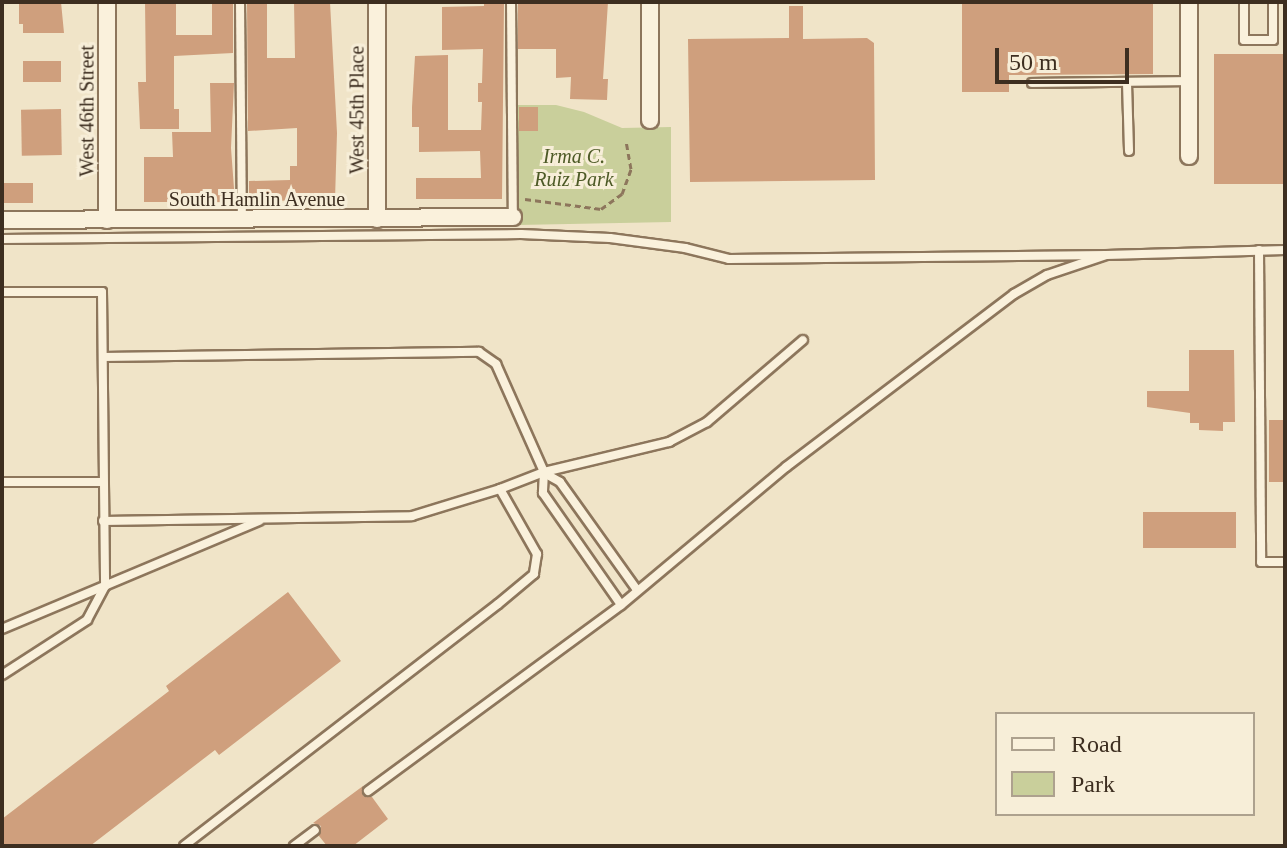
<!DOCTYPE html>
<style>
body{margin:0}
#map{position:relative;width:1287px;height:848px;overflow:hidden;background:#f0e4c8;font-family:Georgia,serif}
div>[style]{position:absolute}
.green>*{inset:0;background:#c9cf9b}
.building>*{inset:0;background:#cf9f7d;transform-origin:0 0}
.path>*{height:3px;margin-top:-1.5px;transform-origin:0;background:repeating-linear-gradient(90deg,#8d765c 0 6px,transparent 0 10px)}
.roads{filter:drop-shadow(2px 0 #8d765c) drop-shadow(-2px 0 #8d765c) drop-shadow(0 2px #8d765c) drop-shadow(0 -2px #8d765c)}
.lane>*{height:8px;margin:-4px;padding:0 4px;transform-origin:4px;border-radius:4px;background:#faf1dc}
.street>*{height:16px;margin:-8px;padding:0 8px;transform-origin:8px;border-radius:8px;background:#faf1dc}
span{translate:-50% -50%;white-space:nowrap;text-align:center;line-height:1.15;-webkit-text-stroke:6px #f7eed8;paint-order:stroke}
.street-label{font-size:20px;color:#3d2e20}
.park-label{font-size:20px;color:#4d5a26;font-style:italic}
.frame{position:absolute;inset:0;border:4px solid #3d2e20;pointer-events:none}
.legend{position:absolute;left:995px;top:712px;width:260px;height:104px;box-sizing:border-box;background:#f7eed8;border:2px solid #ada18e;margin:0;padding:10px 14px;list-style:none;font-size:24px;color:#3d2e20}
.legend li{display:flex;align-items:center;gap:16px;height:40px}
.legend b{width:40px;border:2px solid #ada18e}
.scale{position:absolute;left:995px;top:48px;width:134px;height:36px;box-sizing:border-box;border:4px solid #3d2e20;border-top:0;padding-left:10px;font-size:24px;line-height:28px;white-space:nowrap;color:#3d2e20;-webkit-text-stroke:6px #f7eed8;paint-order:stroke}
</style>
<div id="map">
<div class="green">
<i style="clip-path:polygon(518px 105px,556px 105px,584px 112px,622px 128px,671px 127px,671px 222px,518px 225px)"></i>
</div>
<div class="building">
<i style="clip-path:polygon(19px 2px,61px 2px,64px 33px,23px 33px,23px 24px,19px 24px)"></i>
<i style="clip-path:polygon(145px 2px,176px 2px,176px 35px,212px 35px,212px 2px,233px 2px,233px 53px,174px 56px,174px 109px,179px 109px,179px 129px,140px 129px,138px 82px,146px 82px)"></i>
<i style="clip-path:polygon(247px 2px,267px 2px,267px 58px,295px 58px,294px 2px,330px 2px,337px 133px,335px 200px,249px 201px,249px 181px,290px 180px,290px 166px,297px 166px,297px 128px,248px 131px)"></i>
<i style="clip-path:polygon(484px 2px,504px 2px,502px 199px,416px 199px,416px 178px,481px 178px,480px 151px,419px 152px,419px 127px,412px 127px,412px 107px,415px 56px,448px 55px,448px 130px,481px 130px,482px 102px,478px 102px,478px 83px,482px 83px,483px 49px,442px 50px,442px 7px,484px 6px)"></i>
<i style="clip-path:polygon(518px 2px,608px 2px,603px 79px,608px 79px,607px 100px,570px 99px,571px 77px,556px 78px,556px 49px,518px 49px)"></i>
<i style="clip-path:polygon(962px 2px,1153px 2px,1153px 74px,1009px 75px,1009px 92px,962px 92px)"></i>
<i style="clip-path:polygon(789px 6px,803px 6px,803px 39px,867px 38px,874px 43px,875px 180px,690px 182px,688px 39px,789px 38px)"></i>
<i style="left:1214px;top:54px;width:71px;height:130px"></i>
<i style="left:23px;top:61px;width:38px;height:21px"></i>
<i style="clip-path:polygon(210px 83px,234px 83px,231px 148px,235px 202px,144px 202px,144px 157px,173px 157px,172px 132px,211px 132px)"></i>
<i style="left:519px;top:107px;width:19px;height:24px"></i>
<i style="left:61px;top:109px;width:46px;height:40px;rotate:89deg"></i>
<i style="left:33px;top:183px;width:20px;height:31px;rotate:90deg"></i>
<i style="clip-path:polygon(1189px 350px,1234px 350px,1235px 422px,1223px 422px,1223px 431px,1199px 430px,1199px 423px,1190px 423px,1190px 413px,1147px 407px,1147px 391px,1189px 391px)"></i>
<i style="left:1269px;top:420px;width:16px;height:62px"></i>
<i style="left:1143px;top:512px;width:93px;height:36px"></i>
<i style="clip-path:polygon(288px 592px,341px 661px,219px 755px,215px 750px,90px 846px,2px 846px,2px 819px,169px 691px,166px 686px)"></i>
<i style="clip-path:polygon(363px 786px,363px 796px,372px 797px,388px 819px,353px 846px,327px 846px,319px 836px,321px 826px,313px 823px)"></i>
</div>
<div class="path">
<i style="left:525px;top:199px;width:77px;rotate:7.5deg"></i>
<i style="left:601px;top:209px;width:26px;rotate:-36deg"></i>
<i style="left:622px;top:194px;width:27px;rotate:-70deg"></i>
<i style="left:631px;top:169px;width:28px;rotate:-100deg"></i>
</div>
<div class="roads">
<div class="lane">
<i style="left:240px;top:2px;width:216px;rotate:89.5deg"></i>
<i style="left:511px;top:2px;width:215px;rotate:89.5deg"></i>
<i style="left:1244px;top:2px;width:38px;rotate:90deg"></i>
<i style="left:1244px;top:40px;width:29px"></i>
<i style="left:1273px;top:40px;width:38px;rotate:-90deg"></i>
<i style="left:1032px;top:83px;width:157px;rotate:-0.7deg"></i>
<i style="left:1127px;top:83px;width:68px;rotate:88.3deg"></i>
<i style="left:2px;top:239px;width:519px;rotate:-0.55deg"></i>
<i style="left:521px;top:234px;width:89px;rotate:2.6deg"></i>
<i style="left:610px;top:238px;width:76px;rotate:7.6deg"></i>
<i style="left:685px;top:248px;width:45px;rotate:14deg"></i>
<i style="left:729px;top:259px;width:377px;rotate:-0.6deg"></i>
<i style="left:1259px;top:250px;width:312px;rotate:89.6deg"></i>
<i style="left:1261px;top:562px;width:24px"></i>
<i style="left:2px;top:292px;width:100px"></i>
<i style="left:102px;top:292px;width:294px;rotate:89.4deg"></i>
<i style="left:105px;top:586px;width:38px;rotate:118deg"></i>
<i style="left:87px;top:620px;width:101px;rotate:147.1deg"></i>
<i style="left:103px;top:357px;width:376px;rotate:-0.8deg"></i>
<i style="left:479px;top:352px;width:21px;rotate:35deg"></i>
<i style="left:496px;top:364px;width:118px;rotate:66deg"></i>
<i style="left:544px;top:472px;width:21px;rotate:93deg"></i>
<i style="left:543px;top:493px;width:136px;rotate:55.1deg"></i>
<i style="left:544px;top:473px;width:18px;rotate:29deg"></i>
<i style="left:560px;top:482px;width:133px;rotate:54.5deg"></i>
<i style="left:2px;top:482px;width:101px"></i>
<i style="left:500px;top:489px;width:47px;rotate:-21.1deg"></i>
<i style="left:544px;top:472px;width:129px;rotate:-13.5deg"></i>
<i style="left:669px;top:442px;width:43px;rotate:-27.8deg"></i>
<i style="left:707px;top:422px;width:126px;rotate:-40.5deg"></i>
<i style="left:103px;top:521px;width:309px;rotate:-0.9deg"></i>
<i style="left:412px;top:516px;width:92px;rotate:-17.1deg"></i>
<i style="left:500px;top:489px;width:75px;rotate:60.4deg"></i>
<i style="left:537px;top:554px;width:20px;rotate:99deg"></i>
<i style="left:534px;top:574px;width:47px;rotate:140.2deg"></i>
<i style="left:498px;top:604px;width:396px;rotate:142.4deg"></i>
<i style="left:2px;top:629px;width:279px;rotate:-22.8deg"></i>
<i style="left:368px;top:791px;width:314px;rotate:-36.3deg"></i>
<i style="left:621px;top:605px;width:215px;rotate:-39.9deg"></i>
<i style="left:786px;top:467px;width:286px;rotate:-37.2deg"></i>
<i style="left:1014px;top:294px;width:38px;rotate:-30deg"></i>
<i style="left:1047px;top:275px;width:62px;rotate:-18.7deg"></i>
<i style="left:1106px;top:255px;width:179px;rotate:-1.6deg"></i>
<i style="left:294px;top:846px;width:26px;rotate:-37deg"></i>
</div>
<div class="street">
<i style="left:107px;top:2px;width:218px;rotate:90deg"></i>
<i style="left:377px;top:2px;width:217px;rotate:90deg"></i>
<i style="left:650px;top:2px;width:118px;rotate:90deg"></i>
<i style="left:1189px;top:156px;width:154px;rotate:-90deg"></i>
<i style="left:2px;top:220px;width:511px;rotate:-0.34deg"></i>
</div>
</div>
<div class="street-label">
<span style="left:357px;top:110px;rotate:-90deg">West 45th Place</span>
<span style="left:87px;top:111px;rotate:-90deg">West 46th Street</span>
<span style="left:257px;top:199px">South Hamlin Avenue</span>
</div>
<div class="park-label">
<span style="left:574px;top:168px">Irma C.<br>Ruiz Park</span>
</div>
<div class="frame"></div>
<ul class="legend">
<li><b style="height:10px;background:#faf1dc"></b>Road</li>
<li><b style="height:22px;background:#c9cf9b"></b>Park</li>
</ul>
<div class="scale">50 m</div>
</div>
